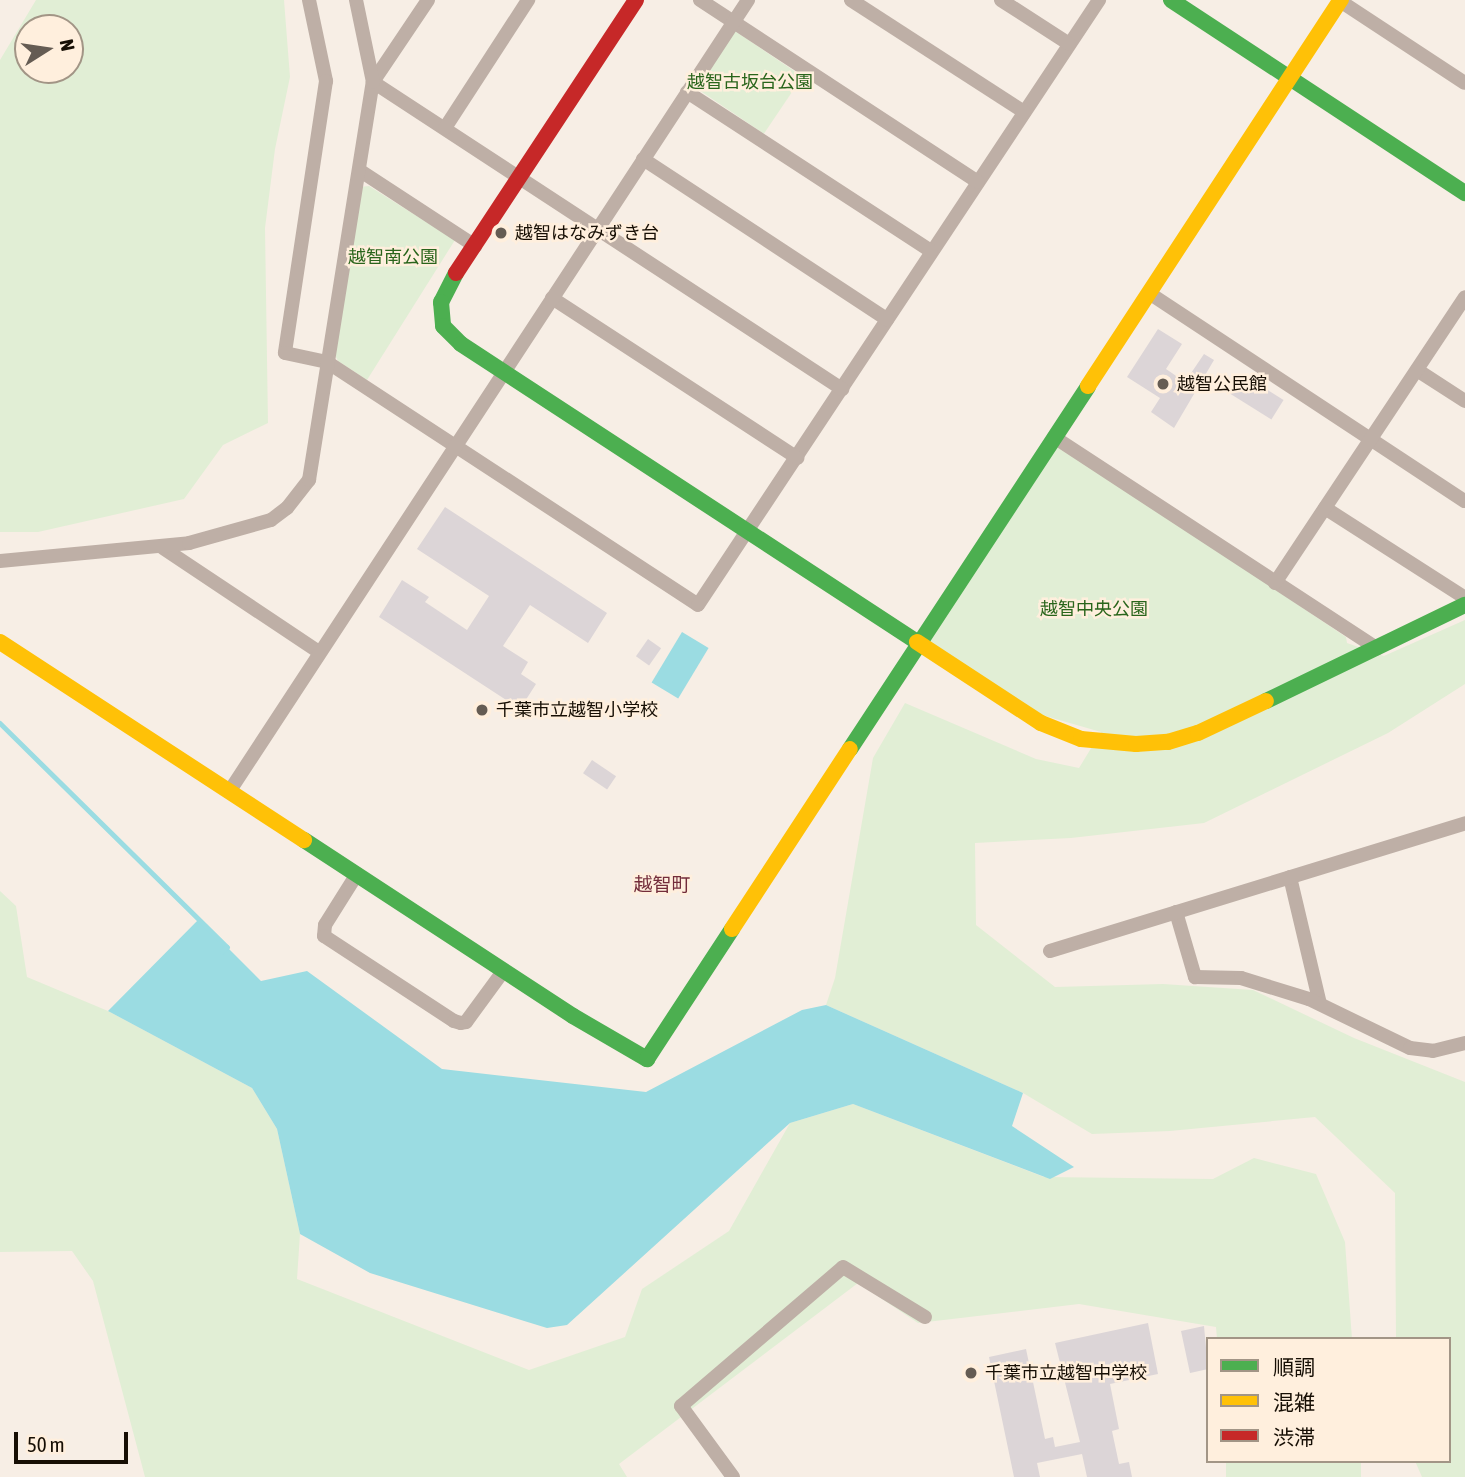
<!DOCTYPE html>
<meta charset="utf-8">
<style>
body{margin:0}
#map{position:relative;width:1465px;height:1477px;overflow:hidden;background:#f7eee5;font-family:"Asap Condensed","Noto Sans JP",sans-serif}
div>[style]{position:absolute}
.green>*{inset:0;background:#e1eed5;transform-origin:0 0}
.water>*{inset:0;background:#9bdce2;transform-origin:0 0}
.stream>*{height:4.5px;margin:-2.25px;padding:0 2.25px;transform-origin:2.25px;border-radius:2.25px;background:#9bdce2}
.building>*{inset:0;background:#dcd5d7;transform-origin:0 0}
.street>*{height:14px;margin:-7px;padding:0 7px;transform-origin:7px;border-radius:7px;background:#beafa6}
.fast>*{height:16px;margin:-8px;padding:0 8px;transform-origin:8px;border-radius:8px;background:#4caf50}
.slow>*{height:16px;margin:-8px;padding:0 8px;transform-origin:8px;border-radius:8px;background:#ffc107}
.jam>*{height:16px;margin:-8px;padding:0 8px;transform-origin:8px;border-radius:8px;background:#c62828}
.dots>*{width:19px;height:19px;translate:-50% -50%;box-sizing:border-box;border:4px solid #ffefdd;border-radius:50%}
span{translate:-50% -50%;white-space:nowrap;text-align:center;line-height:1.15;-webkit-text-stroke:5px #ffefdd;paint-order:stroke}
.park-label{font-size:18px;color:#29651b}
.poi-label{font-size:18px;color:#160e04}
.left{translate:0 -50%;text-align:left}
.neighbourhood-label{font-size:19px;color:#732d3b}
.legend{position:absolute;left:1206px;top:1337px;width:245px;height:126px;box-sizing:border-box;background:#ffefdd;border:2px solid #a29586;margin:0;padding:9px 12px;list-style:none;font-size:21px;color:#160e04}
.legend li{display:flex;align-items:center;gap:14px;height:35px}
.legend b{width:35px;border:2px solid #a29586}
.north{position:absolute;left:14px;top:14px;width:70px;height:70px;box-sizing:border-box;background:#ffefdd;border:2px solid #a29586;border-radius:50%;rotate:78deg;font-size:19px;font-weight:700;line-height:28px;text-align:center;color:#160e04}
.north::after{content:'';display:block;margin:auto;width:24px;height:32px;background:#655c53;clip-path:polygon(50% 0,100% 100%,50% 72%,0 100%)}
.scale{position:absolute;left:14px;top:1432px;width:114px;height:32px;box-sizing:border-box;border:4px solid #160e04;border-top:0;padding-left:9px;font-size:21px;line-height:24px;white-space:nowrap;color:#160e04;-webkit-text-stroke:5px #ffefdd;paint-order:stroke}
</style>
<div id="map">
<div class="green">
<i style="clip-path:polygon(evenodd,36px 0,284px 0,290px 77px,275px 149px,265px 228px,268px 423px,223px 445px,184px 499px,38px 532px,0 532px,0 60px,36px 0,28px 28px,70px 28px,70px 70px,28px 70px,28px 28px)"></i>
<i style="left:732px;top:29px;width:85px;height:69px;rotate:34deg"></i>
<i style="clip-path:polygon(369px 186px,455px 240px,367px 380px,338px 361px,334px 353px,360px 187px)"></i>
<i style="clip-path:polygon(1059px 444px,1346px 637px,1347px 643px,1384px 656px,1465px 620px,1465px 684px,1388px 733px,1204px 823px,1071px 838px,975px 843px,976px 925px,1055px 987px,1163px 984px,1253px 990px,1354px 1038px,1465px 1082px,1465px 1477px,1422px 1477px,1415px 1461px,1449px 1461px,1449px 1339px,1396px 1339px,1395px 1193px,1315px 1117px,1170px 1131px,1092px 1134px,1023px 1093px,826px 1005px,835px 978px,873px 758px,905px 703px,1036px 759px,1079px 768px,1101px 732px,1042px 715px,927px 640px)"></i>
<i style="clip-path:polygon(0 891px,16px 906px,27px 977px,108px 1011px,252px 1088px,277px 1129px,300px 1234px,297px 1279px,529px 1370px,625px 1337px,642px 1289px,729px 1231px,790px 1123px,853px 1104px,1044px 1177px,1213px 1179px,1254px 1158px,1316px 1174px,1345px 1242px,1352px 1339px,1217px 1339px,1216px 1327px,1079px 1304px,918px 1323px,858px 1283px,619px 1464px,627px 1477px,145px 1477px,93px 1281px,72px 1251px,0 1252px)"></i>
<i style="left:1226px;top:1461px;width:135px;height:16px"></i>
</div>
<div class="water">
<i style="left:682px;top:632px;width:31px;height:59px;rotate:31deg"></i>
<i style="clip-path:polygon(199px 919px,261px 981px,307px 971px,442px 1069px,646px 1092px,802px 1010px,826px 1005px,1023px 1093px,1012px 1126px,1074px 1167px,1050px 1179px,853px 1104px,790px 1123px,567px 1325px,547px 1328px,370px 1273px,300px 1234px,277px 1129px,252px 1088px,108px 1011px)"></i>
</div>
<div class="stream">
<i style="left:0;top:723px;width:319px;rotate:44.6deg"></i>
<i style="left:227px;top:947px;width:6px;rotate:135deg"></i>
</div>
<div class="building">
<i style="clip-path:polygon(1158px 329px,1182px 344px,1166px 369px,1185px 382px,1204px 354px,1214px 360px,1174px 428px,1151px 412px,1160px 398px,1127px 377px)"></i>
<i style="left:1242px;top:374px;width:49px;height:23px;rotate:32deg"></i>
<i style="clip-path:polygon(445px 507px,607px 613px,588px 643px,530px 605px,503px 646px,528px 662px,521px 674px,536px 684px,520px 709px,379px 617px,402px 580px,429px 597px,425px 602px,467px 630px,489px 596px,417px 549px)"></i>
<i style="left:648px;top:639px;width:16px;height:21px;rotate:35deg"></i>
<i style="left:592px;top:760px;width:29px;height:16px;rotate:34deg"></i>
<i style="clip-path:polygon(1148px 1323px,1158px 1374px,1110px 1384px,1119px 1429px,1112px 1431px,1119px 1464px,1129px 1462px,1132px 1477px,1087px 1477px,1082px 1454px,1037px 1463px,1040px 1477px,1014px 1477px,989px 1357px,1026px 1349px,1045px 1439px,1053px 1437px,1055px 1447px,1080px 1442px,1055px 1343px)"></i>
<i style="clip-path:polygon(1204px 1326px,1208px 1369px,1190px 1373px,1181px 1331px)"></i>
</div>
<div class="street">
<i style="left:309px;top:0;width:83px;rotate:78.1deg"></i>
<i style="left:326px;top:81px;width:275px;rotate:98.6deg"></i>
<i style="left:285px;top:353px;width:43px;rotate:12.1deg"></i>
<i style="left:327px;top:362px;width:443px;rotate:33.2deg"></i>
<i style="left:698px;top:605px;width:726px;rotate:-56.46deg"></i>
<i style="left:428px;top:0;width:99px;rotate:123.9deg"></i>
<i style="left:373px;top:82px;width:561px;rotate:33.21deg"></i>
<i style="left:700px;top:0;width:332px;rotate:33.2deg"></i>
<i style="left:851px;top:0;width:206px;rotate:32.9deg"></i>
<i style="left:1001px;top:0;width:81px;rotate:32.9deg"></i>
<i style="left:1340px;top:1px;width:149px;rotate:33.3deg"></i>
<i style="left:687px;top:92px;width:291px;rotate:33.1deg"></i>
<i style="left:445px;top:128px;width:153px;rotate:-57deg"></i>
<i style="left:643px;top:159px;width:292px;rotate:33.3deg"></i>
<i style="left:359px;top:170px;width:139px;rotate:33.2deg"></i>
<i style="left:1149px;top:293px;width:378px;rotate:33.4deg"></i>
<i style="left:552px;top:298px;width:293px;rotate:33.1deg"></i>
<i style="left:1417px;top:370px;width:57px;rotate:32.9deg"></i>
<i style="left:1054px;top:437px;width:386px;rotate:33.2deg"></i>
<i style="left:1325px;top:508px;width:166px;rotate:32.7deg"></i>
<i style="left:163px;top:548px;width:187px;rotate:33.7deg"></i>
<i style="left:0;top:561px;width:190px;rotate:-5.4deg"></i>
<i style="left:189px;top:543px;width:85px;rotate:-15.7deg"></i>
<i style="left:271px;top:520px;width:20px;rotate:-37deg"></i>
<i style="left:287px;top:508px;width:36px;rotate:-52deg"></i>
<i style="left:309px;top:480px;width:403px;rotate:-80.9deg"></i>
<i style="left:373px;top:82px;width:84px;rotate:-101.7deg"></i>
<i style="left:1275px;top:583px;width:343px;rotate:-56.4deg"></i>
<i style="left:229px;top:792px;width:947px;rotate:-56.76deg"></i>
<i style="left:357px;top:874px;width:60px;rotate:122.1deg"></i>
<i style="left:325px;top:925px;width:11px;rotate:95deg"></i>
<i style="left:324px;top:936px;width:155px;rotate:33.2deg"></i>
<i style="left:454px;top:1021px;width:7px;rotate:16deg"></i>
<i style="left:461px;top:1023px;width:5px;rotate:-11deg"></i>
<i style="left:466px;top:1022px;width:64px;rotate:-53.8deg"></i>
<i style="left:1290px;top:877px;width:130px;rotate:76.7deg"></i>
<i style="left:1176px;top:912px;width:68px;rotate:73.7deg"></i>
<i style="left:1195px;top:977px;width:46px;rotate:1.2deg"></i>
<i style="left:1241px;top:978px;width:71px;rotate:17.2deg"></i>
<i style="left:1309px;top:999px;width:112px;rotate:25.9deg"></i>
<i style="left:1410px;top:1048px;width:23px;rotate:7deg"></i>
<i style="left:1433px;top:1051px;width:33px;rotate:-14deg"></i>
<i style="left:1050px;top:951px;width:434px;rotate:-17.1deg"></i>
<i style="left:733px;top:1477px;width:88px;rotate:-126.2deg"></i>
<i style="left:681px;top:1406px;width:213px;rotate:-40.6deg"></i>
<i style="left:843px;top:1267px;width:96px;rotate:31.4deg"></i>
</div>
<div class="fast">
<i style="left:1171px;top:0;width:352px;rotate:33.3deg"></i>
<i style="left:456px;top:273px;width:33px;rotate:117deg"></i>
<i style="left:441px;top:302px;width:24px;rotate:85deg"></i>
<i style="left:443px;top:326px;width:25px;rotate:45deg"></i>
<i style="left:461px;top:344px;width:545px;rotate:33.16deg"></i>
<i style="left:1266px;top:701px;width:221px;rotate:-25.8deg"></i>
<i style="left:850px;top:749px;width:434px;rotate:-56.7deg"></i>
<i style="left:304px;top:840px;width:321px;rotate:33.2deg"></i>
<i style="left:573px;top:1016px;width:86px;rotate:30.2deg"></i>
<i style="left:647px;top:1059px;width:155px;rotate:-56.8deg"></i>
</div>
<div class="slow">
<i style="left:1088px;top:386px;width:462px;rotate:-56.8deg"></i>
<i style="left:0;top:642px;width:363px;rotate:33.1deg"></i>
<i style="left:917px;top:642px;width:148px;rotate:33.2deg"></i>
<i style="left:1041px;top:723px;width:43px;rotate:21.8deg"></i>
<i style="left:1081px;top:739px;width:55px;rotate:5.2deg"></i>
<i style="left:1136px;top:744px;width:32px;rotate:-4deg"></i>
<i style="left:1168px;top:742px;width:31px;rotate:-17deg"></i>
<i style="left:1198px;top:733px;width:75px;rotate:-25.2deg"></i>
<i style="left:732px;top:929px;width:215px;rotate:-56.8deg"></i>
</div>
<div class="jam">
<i style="left:456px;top:273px;width:327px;rotate:-56.6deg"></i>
</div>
<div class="dots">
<i style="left:501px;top:233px;background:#655c53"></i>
<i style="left:1163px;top:384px;background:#655c53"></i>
<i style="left:482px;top:710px;background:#655c53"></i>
<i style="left:971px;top:1373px;background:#655c53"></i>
</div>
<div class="park-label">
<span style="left:750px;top:82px">越智古坂台公園</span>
<span style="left:393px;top:257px">越智南公園</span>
<span style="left:1094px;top:609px">越智中央公園</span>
</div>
<div class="poi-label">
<span class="left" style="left:515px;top:233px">越智はなみずき台</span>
<span class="left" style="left:1177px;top:384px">越智公民館</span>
<span class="left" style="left:496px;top:710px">千葉市立越智小学校</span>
<span class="left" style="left:985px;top:1373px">千葉市立越智中学校</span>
</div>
<div class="neighbourhood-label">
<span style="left:662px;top:885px">越智町</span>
</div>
<ul class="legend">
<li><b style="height:9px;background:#4caf50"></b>順調</li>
<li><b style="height:9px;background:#ffc107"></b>混雑</li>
<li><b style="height:9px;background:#c62828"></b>渋滞</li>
</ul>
<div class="north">N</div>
<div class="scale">50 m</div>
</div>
